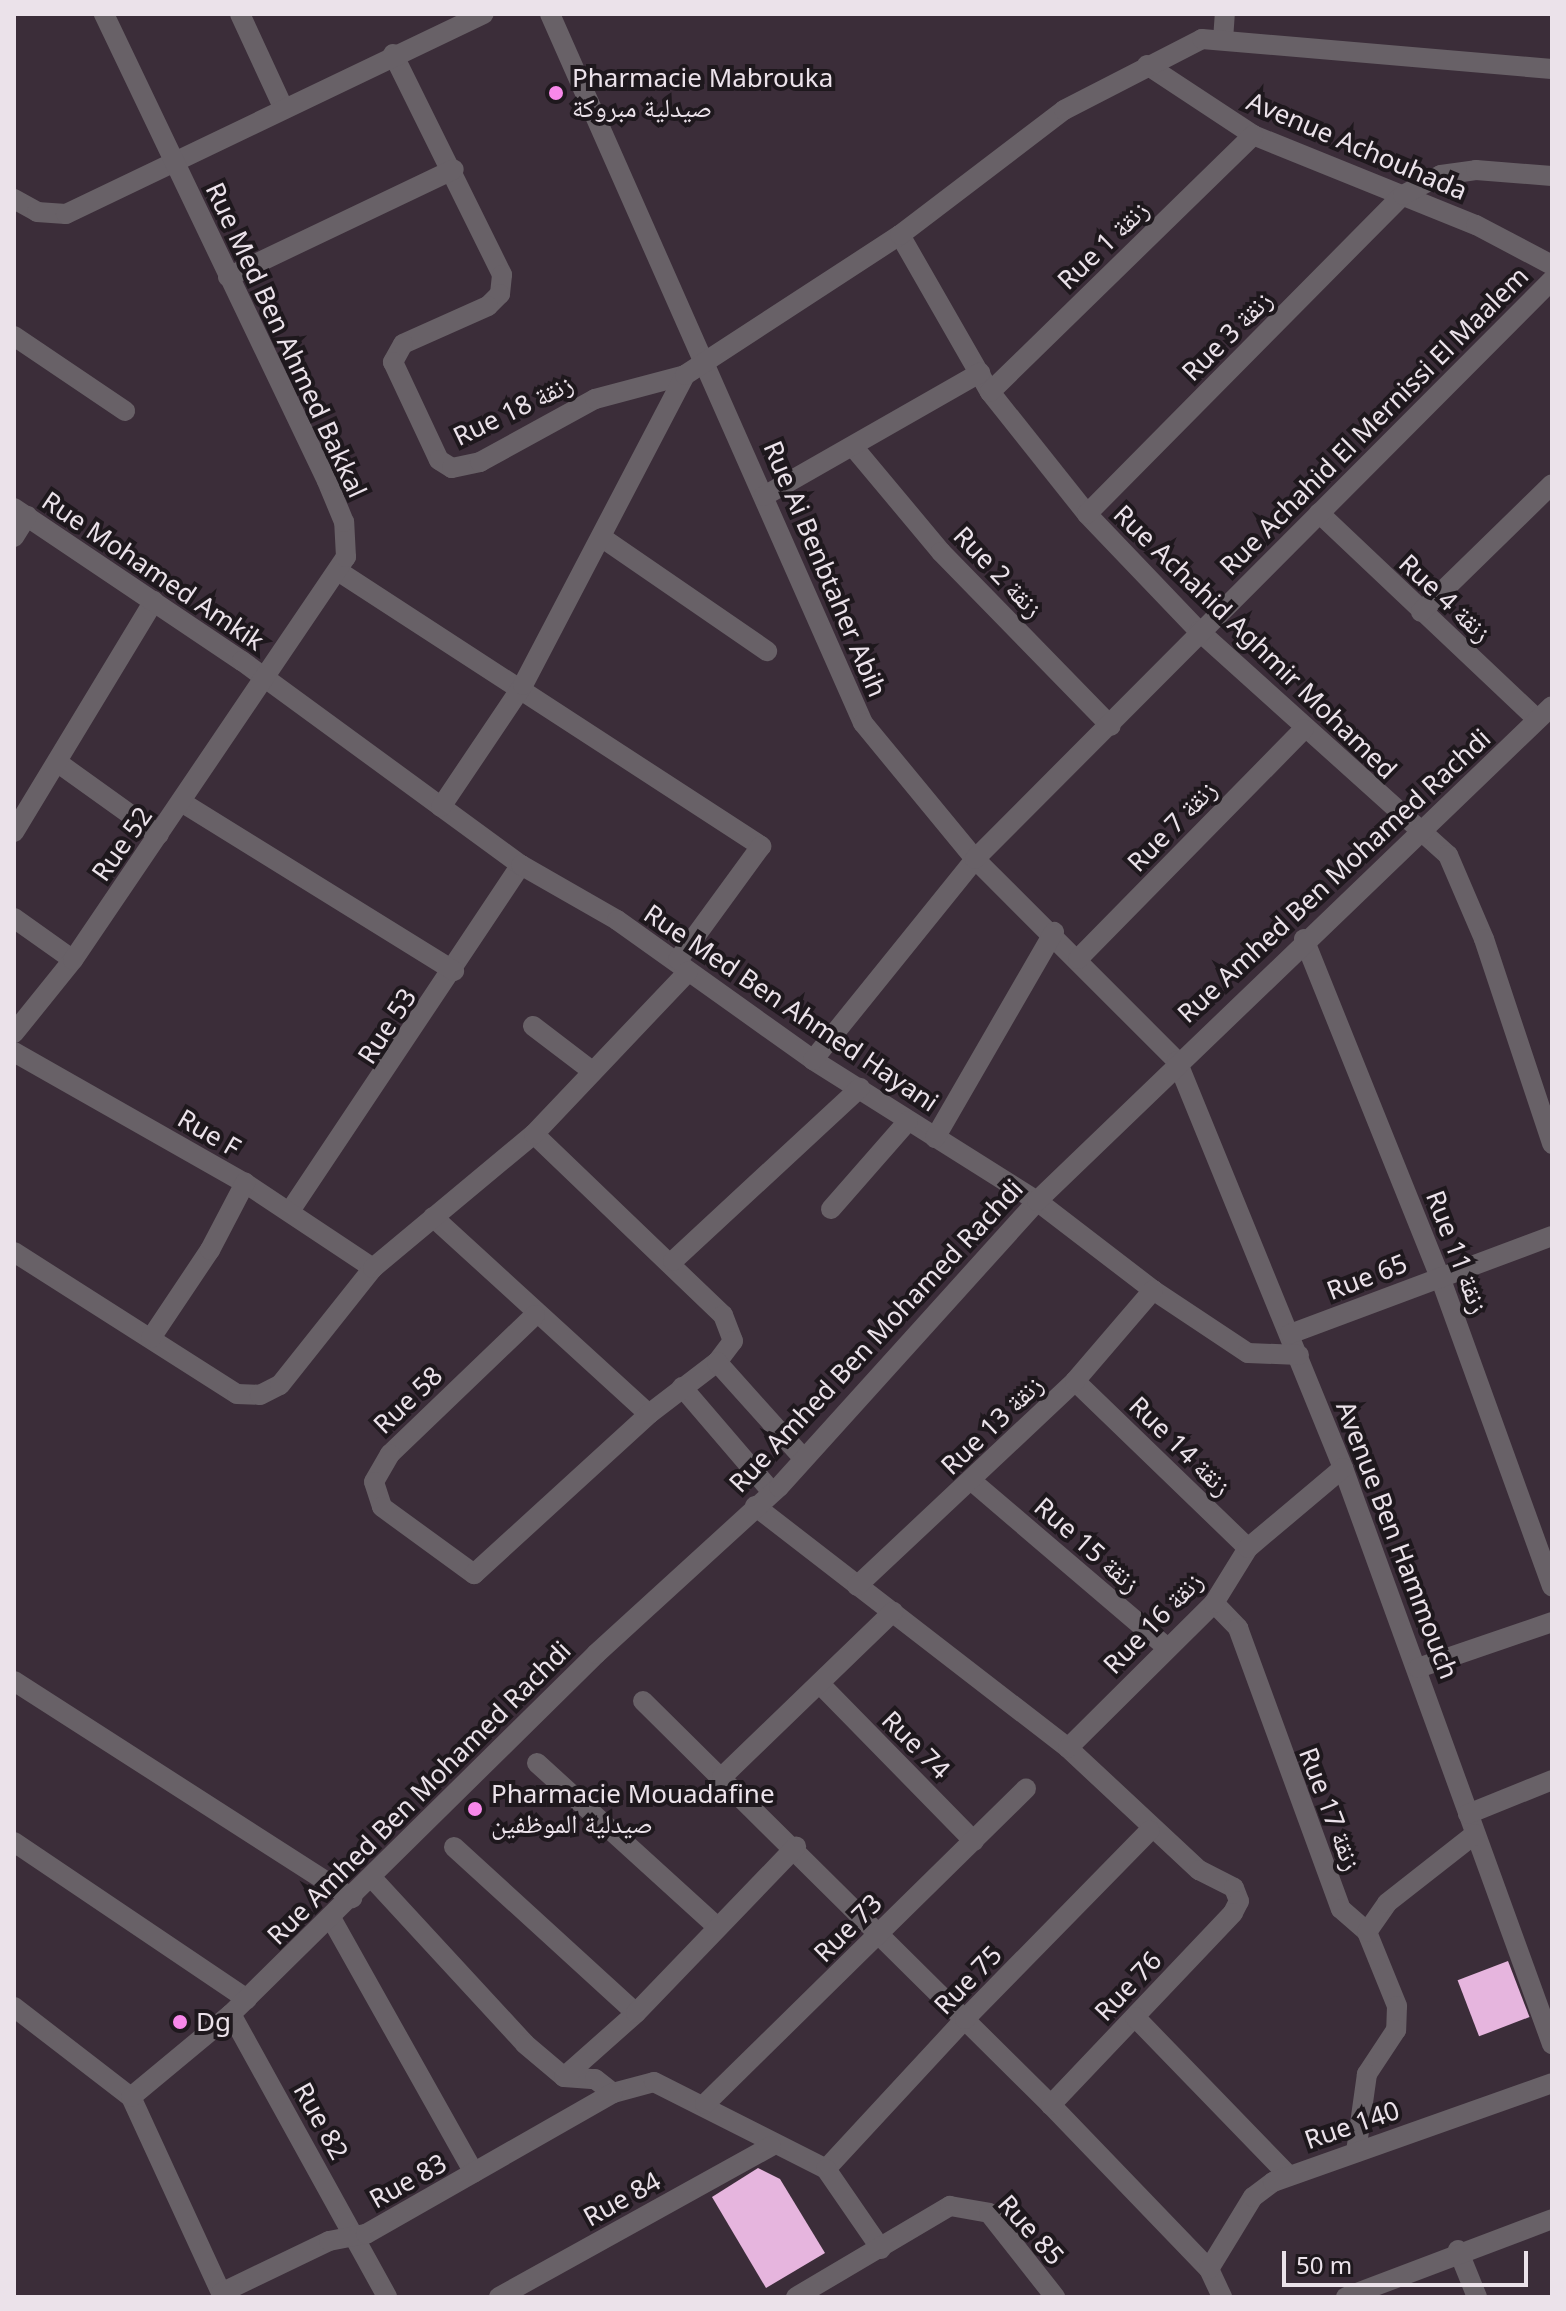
<!DOCTYPE html>
<meta charset="utf-8">
<style>
body{margin:0}
#map{position:relative;width:1566px;height:2311px;overflow:hidden;background:#3b2d39;font-family:"Noto Sans","Noto Naskh Arabic",sans-serif}
div>[style]{position:absolute}
.building>*{inset:0;background:#e6b5de;transform-origin:0 0}
.pedestrian>*{height:20px;margin:-10px;padding:0 10px;transform-origin:10px;border-radius:10px;background:#686167}
.minor>*{height:20px;margin:-10px;padding:0 10px;transform-origin:10px;border-radius:10px;background:#686167}
.dots>*{width:22px;height:22px;translate:-50% -50%;box-sizing:border-box;border:4px solid #1e181d;border-radius:50%}
span{translate:-50% -50%;white-space:nowrap;text-align:center;line-height:1.15;-webkit-text-stroke:8px #1e181d;paint-order:stroke}
.poi-label{font-size:26px;color:#ebe2ea}
.left{translate:0 -50%;text-align:left}
.street-label{font-size:26px;color:#ebe2ea}
.frame{position:absolute;inset:0;border:16px solid #ebe2ea;pointer-events:none}
.scale{position:absolute;left:1282px;top:2251px;width:246px;height:36px;box-sizing:border-box;border:4px solid #ebe2ea;border-top:0;padding-left:10px;font-size:24px;line-height:28px;white-space:nowrap;color:#ebe2ea;-webkit-text-stroke:6px #1e181d;paint-order:stroke}
</style>
<div id="map">
<div class="building">
<i style="left:1508px;top:1961px;width:60px;height:54px;rotate:69deg"></i>
<i style="clip-path:polygon(758px 2168px,780px 2179px,825px 2253px,766px 2288px,712px 2197px)"></i>
</div>
<div class="pedestrian">
<i style="left:1223px;top:40px;width:26px;rotate:-86deg"></i>
<i style="left:338px;top:571px;width:505px;rotate:33.03deg"></i>
<i style="left:57px;top:762px;width:125px;rotate:35.6deg"></i>
<i style="left:14px;top:832px;width:270px;rotate:-58.8deg"></i>
<i style="left:14px;top:918px;width:72px;rotate:35.4deg"></i>
<i style="left:533px;top:1026px;width:74px;rotate:37.3deg"></i>
<i style="left:290px;top:1211px;width:416px;rotate:-56.3deg"></i>
<i style="left:682px;top:1387px;width:137px;rotate:49.4deg"></i>
<i style="left:643px;top:1701px;width:574px;rotate:44.72deg"></i>
<i style="left:1051px;top:2105px;width:228px;rotate:46.1deg"></i>
<i style="left:1209px;top:2269px;width:31px;rotate:65deg"></i>
<i style="left:537px;top:1763px;width:244px;rotate:42.3deg"></i>
<i style="left:454px;top:1847px;width:246px;rotate:42.4deg"></i>
<i style="left:331px;top:1918px;width:292px;rotate:60.7deg"></i>
<i style="left:826px;top:2169px;width:205px;rotate:-47.2deg"></i>
</div>
<div class="minor">
<i style="left:240px;top:14px;width:102px;rotate:65.2deg"></i>
<i style="left:550px;top:14px;width:775px;rotate:66.18deg"></i>
<i style="left:863px;top:723px;width:176px;rotate:50.5deg"></i>
<i style="left:975px;top:859px;width:286px;rotate:45deg"></i>
<i style="left:1177px;top:1061px;width:440px;rotate:67.8deg"></i>
<i style="left:1343px;top:1468px;width:613px;rotate:70.06deg"></i>
<i style="left:393px;top:54px;width:246px;rotate:63.7deg"></i>
<i style="left:502px;top:275px;width:19px;rotate:96deg"></i>
<i style="left:500px;top:294px;width:17px;rotate:135deg"></i>
<i style="left:488px;top:306px;width:93px;rotate:155.9deg"></i>
<i style="left:403px;top:344px;width:21px;rotate:119deg"></i>
<i style="left:393px;top:362px;width:108px;rotate:64.9deg"></i>
<i style="left:439px;top:460px;width:15px;rotate:32deg"></i>
<i style="left:452px;top:468px;width:29px;rotate:-12deg"></i>
<i style="left:480px;top:462px;width:131px;rotate:-28.7deg"></i>
<i style="left:595px;top:399px;width:93px;rotate:-14.9deg"></i>
<i style="left:1147px;top:65px;width:127px;rotate:33.4deg"></i>
<i style="left:1253px;top:135px;width:240px;rotate:22deg"></i>
<i style="left:1476px;top:225px;width:86px;rotate:27.8deg"></i>
<i style="left:14px;top:199px;width:26px;rotate:29deg"></i>
<i style="left:37px;top:212px;width:29px;rotate:4deg"></i>
<i style="left:66px;top:214px;width:463px;rotate:-25.6deg"></i>
<i style="left:900px;top:235px;width:181px;rotate:60.2deg"></i>
<i style="left:990px;top:392px;width:156px;rotate:51.5deg"></i>
<i style="left:1087px;top:514px;width:162px;rotate:46.3deg"></i>
<i style="left:1199px;top:631px;width:335px;rotate:42deg"></i>
<i style="left:1448px;top:855px;width:91px;rotate:66.8deg"></i>
<i style="left:1484px;top:939px;width:216px;rotate:71.6deg"></i>
<i style="left:228px;top:277px;width:250px;rotate:-25.5deg"></i>
<i style="left:14px;top:336px;width:134px;rotate:34deg"></i>
<i style="left:990px;top:392px;width:368px;rotate:-44.3deg"></i>
<i style="left:855px;top:449px;width:134px;rotate:50.1deg"></i>
<i style="left:941px;top:552px;width:243px;rotate:45.7deg"></i>
<i style="left:764px;top:496px;width:249px;rotate:-29.7deg"></i>
<i style="left:14px;top:508px;width:275px;rotate:33.9deg"></i>
<i style="left:242px;top:661px;width:346px;rotate:36.2deg"></i>
<i style="left:521px;top:865px;width:111px;rotate:29.8deg"></i>
<i style="left:617px;top:920px;width:241px;rotate:35.5deg"></i>
<i style="left:813px;top:1060px;width:265px;rotate:32.2deg"></i>
<i style="left:1037px;top:1201px;width:146px;rotate:37.5deg"></i>
<i style="left:1153px;top:1290px;width:114px;rotate:33.6deg"></i>
<i style="left:1248px;top:1353px;width:51px;rotate:2.2deg"></i>
<i style="left:1319px;top:513px;width:300px;rotate:43.4deg"></i>
<i style="left:1087px;top:514px;width:449px;rotate:-45.3deg"></i>
<i style="left:1403px;top:195px;width:43px;rotate:-27.8deg"></i>
<i style="left:1441px;top:175px;width:35px;rotate:-8deg"></i>
<i style="left:1476px;top:170px;width:76px;rotate:4.5deg"></i>
<i style="left:14px;top:537px;width:25px;rotate:-58deg"></i>
<i style="left:604px;top:539px;width:198px;rotate:34.5deg"></i>
<i style="left:1421px;top:612px;width:183px;rotate:-44.3deg"></i>
<i style="left:183px;top:803px;width:319px;rotate:31.8deg"></i>
<i style="left:441px;top:807px;width:147px;rotate:-56.1deg"></i>
<i style="left:523px;top:685px;width:350px;rotate:-62.4deg"></i>
<i style="left:685px;top:375px;width:257px;rotate:-33.1deg"></i>
<i style="left:900px;top:235px;width:206px;rotate:-37.3deg"></i>
<i style="left:1064px;top:110px;width:155px;rotate:-27.2deg"></i>
<i style="left:1202px;top:39px;width:351px;rotate:4.9deg"></i>
<i style="left:1304px;top:939px;width:364px;rotate:68.1deg"></i>
<i style="left:1440px;top:1277px;width:329px;rotate:70.1deg"></i>
<i style="left:1078px;top:959px;width:322px;rotate:-45.5deg"></i>
<i style="left:678px;top:960px;width:141px;rotate:-53.9deg"></i>
<i style="left:14px;top:1033px;width:94px;rotate:-51.1deg"></i>
<i style="left:73px;top:960px;width:487px;rotate:-55.9deg"></i>
<i style="left:346px;top:557px;width:35px;rotate:-93deg"></i>
<i style="left:344px;top:522px;width:44px;rotate:-112.5deg"></i>
<i style="left:327px;top:481px;width:518px;rotate:-115.53deg"></i>
<i style="left:14px;top:1052px;width:266px;rotate:29.6deg"></i>
<i style="left:245px;top:1183px;width:154px;rotate:33.6deg"></i>
<i style="left:813px;top:1060px;width:258px;rotate:-51.1deg"></i>
<i style="left:975px;top:859px;width:817px;rotate:-45.1deg"></i>
<i style="left:534px;top:1134px;width:262px;rotate:43.8deg"></i>
<i style="left:723px;top:1315px;width:28px;rotate:69deg"></i>
<i style="left:733px;top:1341px;width:26px;rotate:127deg"></i>
<i style="left:935px;top:1138px;width:238px;rotate:-60deg"></i>
<i style="left:831px;top:1209px;width:117px;rotate:-48.8deg"></i>
<i style="left:433px;top:1217px;width:292px;rotate:42.4deg"></i>
<i style="left:14px;top:1252px;width:264px;rotate:32.5deg"></i>
<i style="left:237px;top:1394px;width:23px;rotate:2deg"></i>
<i style="left:260px;top:1395px;width:22px;rotate:-27deg"></i>
<i style="left:280px;top:1385px;width:149px;rotate:-51.5deg"></i>
<i style="left:373px;top:1268px;width:209px;rotate:-39.8deg"></i>
<i style="left:534px;top:1134px;width:224px;rotate:-46.5deg"></i>
<i style="left:673px;top:1261px;width:255px;rotate:-42.8deg"></i>
<i style="left:535px;top:1315px;width:201px;rotate:136.2deg"></i>
<i style="left:390px;top:1454px;width:32px;rotate:120deg"></i>
<i style="left:374px;top:1482px;width:26px;rotate:72deg"></i>
<i style="left:382px;top:1507px;width:114px;rotate:36.1deg"></i>
<i style="left:474px;top:1574px;width:237px;rotate:-42.4deg"></i>
<i style="left:649px;top:1414px;width:86px;rotate:-37.4deg"></i>
<i style="left:717px;top:1362px;width:130px;rotate:48.1deg"></i>
<i style="left:1290px;top:1334px;width:280px;rotate:-20.5deg"></i>
<i style="left:151px;top:1338px;width:106px;rotate:-56.2deg"></i>
<i style="left:210px;top:1250px;width:76px;rotate:-62.4deg"></i>
<i style="left:1075px;top:1381px;width:240px;rotate:44deg"></i>
<i style="left:973px;top:1482px;width:254px;rotate:40.5deg"></i>
<i style="left:755px;top:1506px;width:396px;rotate:37.7deg"></i>
<i style="left:1068px;top:1748px;width:179px;rotate:43deg"></i>
<i style="left:1199px;top:1870px;width:39px;rotate:27deg"></i>
<i style="left:1234px;top:1888px;width:14px;rotate:69deg"></i>
<i style="left:1239px;top:1901px;width:13px;rotate:117deg"></i>
<i style="left:1233px;top:1913px;width:265px;rotate:133.5deg"></i>
<i style="left:857px;top:1586px;width:299px;rotate:-43.2deg"></i>
<i style="left:1075px;top:1381px;width:120px;rotate:-49.4deg"></i>
<i style="left:1214px;top:1603px;width:35px;rotate:46deg"></i>
<i style="left:1238px;top:1628px;width:299px;rotate:69.9deg"></i>
<i style="left:1341px;top:1909px;width:35px;rotate:41deg"></i>
<i style="left:1367px;top:1932px;width:80px;rotate:67.9deg"></i>
<i style="left:1397px;top:2006px;width:24px;rotate:92deg"></i>
<i style="left:1396px;top:2030px;width:53px;rotate:123.4deg"></i>
<i style="left:1367px;top:2074px;width:79px;rotate:98deg"></i>
<i style="left:1418px;top:1668px;width:142px;rotate:-18.9deg"></i>
<i style="left:14px;top:1681px;width:402px;rotate:32.7deg"></i>
<i style="left:820px;top:1684px;width:220px;rotate:45.6deg"></i>
<i style="left:1068px;top:1748px;width:206px;rotate:-44.8deg"></i>
<i style="left:1214px;top:1603px;width:65px;rotate:-58.3deg"></i>
<i style="left:1248px;top:1548px;width:124px;rotate:-40.1deg"></i>
<i style="left:722px;top:1777px;width:238px;rotate:-44deg"></i>
<i style="left:1468px;top:1814px;width:91px;rotate:-22deg"></i>
<i style="left:14px;top:1842px;width:281px;rotate:34deg"></i>
<i style="left:373px;top:1879px;width:224px;rotate:47.3deg"></i>
<i style="left:525px;top:2044px;width:51px;rotate:40.2deg"></i>
<i style="left:564px;top:2077px;width:31px;rotate:4deg"></i>
<i style="left:595px;top:2079px;width:23px;rotate:38deg"></i>
<i style="left:613px;top:2093px;width:42px;rotate:-15deg"></i>
<i style="left:654px;top:2082px;width:193px;rotate:26.8deg"></i>
<i style="left:826px;top:2169px;width:97px;rotate:55.5deg"></i>
<i style="left:1367px;top:1932px;width:35px;rotate:-55deg"></i>
<i style="left:1387px;top:1903px;width:112px;rotate:-38.1deg"></i>
<i style="left:14px;top:2007px;width:148px;rotate:37.6deg"></i>
<i style="left:131px;top:2097px;width:220px;rotate:65.3deg"></i>
<i style="left:231px;top:2014px;width:323px;rotate:61.1deg"></i>
<i style="left:1135px;top:2017px;width:220px;rotate:45.9deg"></i>
<i style="left:965px;top:2019px;width:264px;rotate:-45.6deg"></i>
<i style="left:564px;top:2077px;width:96px;rotate:-41.6deg"></i>
<i style="left:636px;top:2013px;width:231px;rotate:-46.1deg"></i>
<i style="left:131px;top:2097px;width:130px;rotate:-39.7deg"></i>
<i style="left:231px;top:2014px;width:513px;rotate:-44.6deg"></i>
<i style="left:596px;top:1654px;width:248px;rotate:-42.4deg"></i>
<i style="left:779px;top:1487px;width:385px;rotate:-47.9deg"></i>
<i style="left:1037px;top:1201px;width:714px;rotate:-43.87deg"></i>
<i style="left:705px;top:2104px;width:450px;rotate:-44.5deg"></i>
<i style="left:1458px;top:2250px;width:51px;rotate:68deg"></i>
<i style="left:1209px;top:2269px;width:84px;rotate:-58.6deg"></i>
<i style="left:1253px;top:2197px;width:25px;rotate:-37deg"></i>
<i style="left:1273px;top:2182px;width:296px;rotate:-19.5deg"></i>
<i style="left:221px;top:2293px;width:120px;rotate:-25.7deg"></i>
<i style="left:329px;top:2241px;width:38px;rotate:-11deg"></i>
<i style="left:366px;top:2234px;width:284px;rotate:-29.7deg"></i>
<i style="left:499px;top:2297px;width:311px;rotate:-29deg"></i>
<i style="left:796px;top:2297px;width:179px;rotate:-30.6deg"></i>
<i style="left:950px;top:2206px;width:40px;rotate:10deg"></i>
<i style="left:989px;top:2213px;width:107px;rotate:51.8deg"></i>
<i style="left:1346px;top:2297px;width:220px;rotate:-20.7deg"></i>
</div>
<div class="dots">
<i style="left:556px;top:93px;background:#f888ea"></i>
<i style="left:475px;top:1809px;background:#f888ea"></i>
<i style="left:180px;top:2022px;background:#f888ea"></i>
</div>
<div class="poi-label">
<span class="left" style="left:572px;top:93px">Pharmacie Mabrouka<br>صيدلية مبروكة</span>
<span class="left" style="left:491px;top:1809px">Pharmacie Mouadafine<br>صيدلية الموظفين</span>
<span class="left" style="left:196px;top:2022px">Dg</span>
</div>
<div class="street-label">
<span style="left:1357px;top:146px;rotate:23deg">Avenue Achouhada</span>
<span style="left:1103px;top:245px;rotate:-44deg">Rue 1 زنقة</span>
<span style="left:1227px;top:336px;rotate:-45deg">Rue 3 زنقة</span>
<span style="left:286px;top:340px;rotate:65deg">Rue Med Ben Ahmed Bakkal</span>
<span style="left:513px;top:410px;rotate:-26deg">Rue 18 زنقة</span>
<span style="left:1374px;top:421px;rotate:-45deg">Rue Achahid El Mernissi El Maalem</span>
<span style="left:825px;top:569px;rotate:67deg">Rue Ai Benbtaher Abih</span>
<span style="left:153px;top:571px;rotate:34deg">Rue Mohamed Amkik</span>
<span style="left:998px;top:572px;rotate:46deg">Rue 2 زنقة</span>
<span style="left:1445px;top:598px;rotate:43deg">Rue 4 زنقة</span>
<span style="left:1255px;top:642px;rotate:44deg">Rue Achahid Aghmir Mohamed</span>
<span style="left:1172px;top:826px;rotate:-46deg">Rue 7 زنقة</span>
<span style="left:122px;top:844px;rotate:-55deg">Rue 52</span>
<span style="left:1334px;top:876px;rotate:-43deg">Rue Amhed Ben Mohamed Rachdi</span>
<span style="left:791px;top:1008px;rotate:34deg">Rue Med Ben Ahmed Hayani</span>
<span style="left:387px;top:1026px;rotate:-57deg">Rue 53</span>
<span style="left:209px;top:1133px;rotate:30deg">Rue F</span>
<span style="left:1457px;top:1252px;rotate:69deg">Rue 11 زنقة</span>
<span style="left:1367px;top:1277px;rotate:-21deg">Rue 65</span>
<span style="left:876px;top:1336px;rotate:-47deg">Rue Amhed Ben Mohamed Rachdi</span>
<span style="left:408px;top:1400px;rotate:-44deg">Rue 58</span>
<span style="left:992px;top:1425px;rotate:-44deg">Rue 13 زنقة</span>
<span style="left:1180px;top:1446px;rotate:44deg">Rue 14 زنقة</span>
<span style="left:1397px;top:1540px;rotate:69deg">Avenue Ben Hammouch</span>
<span style="left:1087px;top:1545px;rotate:41deg">Rue 15 زنقة</span>
<span style="left:1153px;top:1623px;rotate:-46deg">Rue 16 زنقة</span>
<span style="left:916px;top:1745px;rotate:45deg">Rue 74</span>
<span style="left:419px;top:1793px;rotate:-45deg">Rue Amhed Ben Mohamed Rachdi</span>
<span style="left:1330px;top:1809px;rotate:69deg">Rue 17 زنقة</span>
<span style="left:848px;top:1928px;rotate:-45deg">Rue 73</span>
<span style="left:968px;top:1980px;rotate:-46deg">Rue 75</span>
<span style="left:1128px;top:1986px;rotate:-47deg">Rue 76</span>
<span style="left:321px;top:2121px;rotate:61deg">Rue 82</span>
<span style="left:1352px;top:2125px;rotate:-19deg">Rue 140</span>
<span style="left:408px;top:2181px;rotate:-29deg">Rue 83</span>
<span style="left:622px;top:2199px;rotate:-29deg">Rue 84</span>
<span style="left:1031px;top:2230px;rotate:48deg">Rue 85</span>
</div>
<div class="frame"></div>
<div class="scale">50 m</div>
</div>
